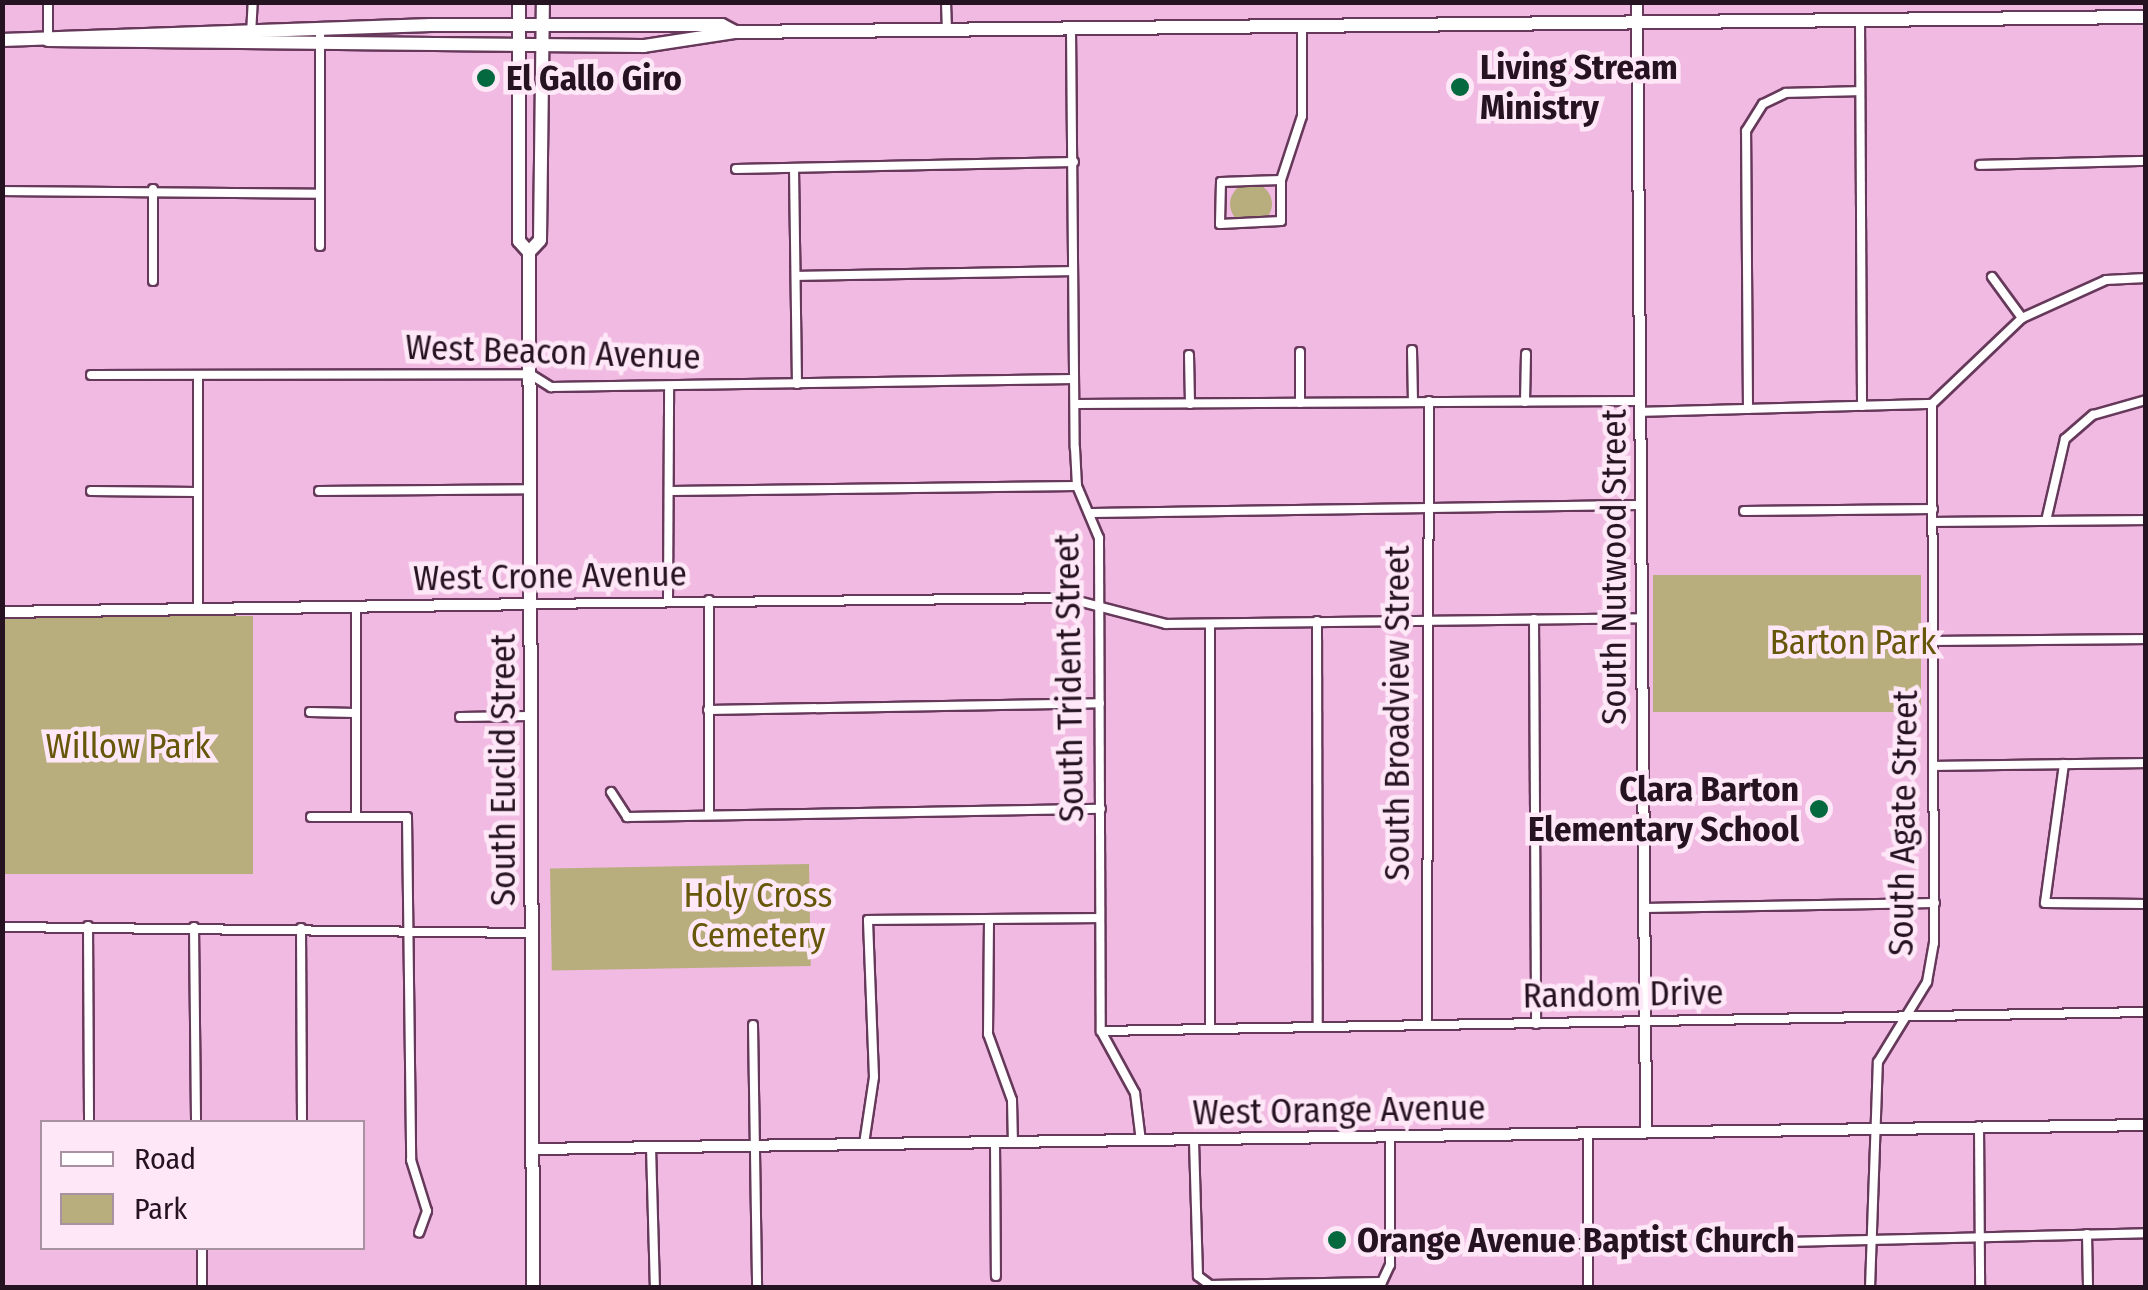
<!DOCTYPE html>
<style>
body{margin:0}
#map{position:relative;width:2148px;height:1290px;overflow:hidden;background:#f1bae2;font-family:"Fira Sans Condensed",sans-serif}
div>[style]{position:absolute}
.green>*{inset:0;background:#b8ad7d;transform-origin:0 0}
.round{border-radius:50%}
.roads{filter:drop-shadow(2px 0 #66395b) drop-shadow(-2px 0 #66395b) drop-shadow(0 2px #66395b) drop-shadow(0 -2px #66395b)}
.minor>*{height:8px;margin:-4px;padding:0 4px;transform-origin:4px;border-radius:4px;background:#fff}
.tertiary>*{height:10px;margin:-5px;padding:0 5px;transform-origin:5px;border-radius:5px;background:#fff}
.primary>*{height:12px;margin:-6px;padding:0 6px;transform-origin:6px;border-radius:6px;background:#fff}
.dots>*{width:28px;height:28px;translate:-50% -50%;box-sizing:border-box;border:5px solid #fee7f7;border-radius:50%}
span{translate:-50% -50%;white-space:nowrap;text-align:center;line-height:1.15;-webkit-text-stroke:9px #fee7f7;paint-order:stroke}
.poi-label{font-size:35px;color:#261321;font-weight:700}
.left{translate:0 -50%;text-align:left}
.right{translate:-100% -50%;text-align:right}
.street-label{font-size:35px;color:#261321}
.park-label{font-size:35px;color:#66570a}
.frame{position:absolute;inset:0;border:5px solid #261321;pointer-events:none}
.legend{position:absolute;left:40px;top:1120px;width:325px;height:130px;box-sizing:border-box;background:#fee7f7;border:2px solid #a892a1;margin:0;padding:12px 18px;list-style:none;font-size:30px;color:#261321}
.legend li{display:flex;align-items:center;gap:20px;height:50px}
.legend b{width:50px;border:2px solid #a892a1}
</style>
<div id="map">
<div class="green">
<i class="round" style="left:1230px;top:183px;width:42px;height:42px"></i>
<i style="left:1921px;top:575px;width:137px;height:268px;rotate:90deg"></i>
<i style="left:253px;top:616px;width:258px;height:250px;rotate:90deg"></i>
<i style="left:809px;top:864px;width:102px;height:259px;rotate:89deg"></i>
</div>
<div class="roads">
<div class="minor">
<i style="left:48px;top:2px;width:38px;rotate:90deg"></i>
<i style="left:946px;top:2px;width:28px;rotate:88deg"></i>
<i style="left:1860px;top:20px;width:386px;rotate:89.7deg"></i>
<i style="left:1071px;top:29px;width:419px;rotate:89.5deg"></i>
<i style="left:1075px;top:448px;width:38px;rotate:87deg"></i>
<i style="left:1077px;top:486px;width:56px;rotate:67.1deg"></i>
<i style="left:1099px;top:538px;width:493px;rotate:89.8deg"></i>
<i style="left:1101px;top:1031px;width:71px;rotate:61.3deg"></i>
<i style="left:1135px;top:1093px;width:48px;rotate:82.9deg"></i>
<i style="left:251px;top:35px;width:33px;rotate:-87deg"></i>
<i style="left:1980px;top:165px;width:166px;rotate:-1.4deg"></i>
<i style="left:736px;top:169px;width:338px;rotate:-1.2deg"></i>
<i style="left:794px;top:169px;width:215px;rotate:89.2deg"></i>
<i style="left:1281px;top:180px;width:60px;rotate:178.1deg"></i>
<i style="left:1221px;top:182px;width:42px;rotate:91.4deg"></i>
<i style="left:1220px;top:224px;width:61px;rotate:-2.8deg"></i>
<i style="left:1281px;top:221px;width:41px;rotate:-90deg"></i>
<i style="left:1281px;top:180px;width:67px;rotate:-71.8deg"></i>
<i style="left:1302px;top:116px;width:90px;rotate:-90deg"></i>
<i style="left:153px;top:189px;width:92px;rotate:90deg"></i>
<i style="left:2px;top:191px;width:316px;rotate:0.5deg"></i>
<i style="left:320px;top:246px;width:216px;rotate:-90deg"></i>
<i style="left:796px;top:276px;width:277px;rotate:-1deg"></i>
<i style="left:1992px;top:277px;width:51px;rotate:53.8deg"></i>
<i style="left:1412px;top:350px;width:52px;rotate:88.9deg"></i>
<i style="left:1300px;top:352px;width:51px;rotate:90deg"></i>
<i style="left:1189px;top:355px;width:49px;rotate:88.8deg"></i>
<i style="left:91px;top:375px;width:439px;rotate:-0.1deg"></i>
<i style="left:530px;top:374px;width:25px;rotate:32deg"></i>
<i style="left:551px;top:387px;width:523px;rotate:-0.88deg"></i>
<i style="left:198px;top:375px;width:235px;rotate:90deg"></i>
<i style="left:1525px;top:402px;width:48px;rotate:-88.8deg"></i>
<i style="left:1075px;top:404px;width:565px;rotate:-0.3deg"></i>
<i style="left:1932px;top:404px;width:124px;rotate:-43.7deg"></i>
<i style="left:2022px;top:318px;width:92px;rotate:-24.3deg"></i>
<i style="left:2106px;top:280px;width:40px;rotate:-2.9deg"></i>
<i style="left:1748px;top:409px;width:278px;rotate:-90.4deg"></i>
<i style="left:1746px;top:131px;width:32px;rotate:-58deg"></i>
<i style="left:1763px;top:104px;width:25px;rotate:-26deg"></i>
<i style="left:1786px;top:93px;width:74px;rotate:-1.5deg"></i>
<i style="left:1640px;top:412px;width:292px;rotate:-1.6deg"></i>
<i style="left:91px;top:491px;width:106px;rotate:0.5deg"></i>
<i style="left:319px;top:491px;width:212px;rotate:-0.5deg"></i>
<i style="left:671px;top:491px;width:406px;rotate:-0.7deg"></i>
<i style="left:1744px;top:511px;width:189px;rotate:-0.6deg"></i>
<i style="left:1092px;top:513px;width:548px;rotate:-0.84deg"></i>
<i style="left:2046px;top:521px;width:84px;rotate:-77deg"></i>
<i style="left:2065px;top:439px;width:37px;rotate:-41deg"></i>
<i style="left:2093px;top:415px;width:55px;rotate:-15.8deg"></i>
<i style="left:1933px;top:522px;width:213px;rotate:-0.5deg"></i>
<i style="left:668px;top:601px;width:215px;rotate:-89.7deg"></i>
<i style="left:532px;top:604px;width:534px;rotate:-0.64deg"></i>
<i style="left:1066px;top:598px;width:103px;rotate:14.6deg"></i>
<i style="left:1166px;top:624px;width:476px;rotate:-0.7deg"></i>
<i style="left:356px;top:608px;width:208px;rotate:90deg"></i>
<i style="left:1534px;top:619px;width:405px;rotate:89.7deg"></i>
<i style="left:1317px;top:621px;width:405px;rotate:89.9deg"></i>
<i style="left:1210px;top:624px;width:404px;rotate:90deg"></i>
<i style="left:1934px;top:641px;width:212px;rotate:-0.5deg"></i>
<i style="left:708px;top:710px;width:392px;rotate:-1deg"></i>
<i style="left:310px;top:712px;width:45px;rotate:1.3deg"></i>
<i style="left:460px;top:717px;width:70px;rotate:-0.8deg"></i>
<i style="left:2064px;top:764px;width:140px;rotate:97.8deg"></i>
<i style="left:2045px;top:903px;width:101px;rotate:0.6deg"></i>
<i style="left:1934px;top:766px;width:212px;rotate:-0.8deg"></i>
<i style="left:611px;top:792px;width:30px;rotate:57deg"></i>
<i style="left:627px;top:817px;width:474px;rotate:-1deg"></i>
<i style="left:709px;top:815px;width:215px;rotate:-90deg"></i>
<i style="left:311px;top:817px;width:96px"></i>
<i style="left:407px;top:817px;width:343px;rotate:89.3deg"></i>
<i style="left:411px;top:1160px;width:53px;rotate:72.6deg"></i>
<i style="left:427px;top:1211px;width:23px;rotate:110deg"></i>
<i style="left:1644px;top:908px;width:291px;rotate:-1deg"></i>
<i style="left:989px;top:920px;width:114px;rotate:90.5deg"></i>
<i style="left:988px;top:1034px;width:70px;rotate:70deg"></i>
<i style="left:1012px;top:1100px;width:43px;rotate:88.7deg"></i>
<i style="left:88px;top:926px;width:196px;rotate:89.7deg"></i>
<i style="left:2px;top:927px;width:530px;rotate:0.65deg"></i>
<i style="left:194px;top:927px;width:195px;rotate:89.4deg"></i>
<i style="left:301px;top:928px;width:194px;rotate:89.7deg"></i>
<i style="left:753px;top:1025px;width:263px;rotate:89.1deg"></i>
<i style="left:1427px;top:1025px;width:624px;rotate:-89.82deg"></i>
<i style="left:1101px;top:1031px;width:1045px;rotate:-1.04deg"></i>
<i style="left:1979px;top:1126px;width:162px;rotate:89.6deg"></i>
<i style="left:1588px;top:1133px;width:155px;rotate:90deg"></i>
<i style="left:1194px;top:1141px;width:135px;rotate:88.3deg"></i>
<i style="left:1198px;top:1276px;width:15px;rotate:37deg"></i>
<i style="left:1210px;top:1285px;width:172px;rotate:-1deg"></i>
<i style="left:1382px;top:1282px;width:19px;rotate:-65deg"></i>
<i style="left:1390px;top:1265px;width:128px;rotate:-90deg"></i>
<i style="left:995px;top:1143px;width:133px;rotate:89.6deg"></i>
<i style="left:864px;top:1144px;width:68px;rotate:-81.5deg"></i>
<i style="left:874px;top:1077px;width:157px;rotate:-92.2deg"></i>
<i style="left:868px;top:920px;width:232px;rotate:-0.5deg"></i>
<i style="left:651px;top:1147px;width:141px;rotate:88.4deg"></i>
<i style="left:2087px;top:1234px;width:54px;rotate:88.9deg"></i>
<i style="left:1704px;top:1244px;width:442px;rotate:-1.4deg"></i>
<i style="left:1497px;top:1245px;width:91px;rotate:-0.6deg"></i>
<i style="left:202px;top:1248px;width:40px;rotate:90deg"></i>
<i style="left:1870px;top:1288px;width:226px;rotate:-88deg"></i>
<i style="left:1878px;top:1062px;width:94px;rotate:-58.5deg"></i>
<i style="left:1927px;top:982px;width:40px;rotate:-80deg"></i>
<i style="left:1934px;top:943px;width:539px;rotate:-90.21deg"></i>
</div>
<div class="tertiary">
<i style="left:1637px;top:2px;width:1129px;rotate:89.54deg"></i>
<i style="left:2px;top:612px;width:530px;rotate:-0.86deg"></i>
<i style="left:534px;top:1149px;width:1612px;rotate:-0.85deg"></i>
</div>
<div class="primary">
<i style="left:519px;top:2px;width:239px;rotate:90deg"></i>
<i style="left:519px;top:241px;width:15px;rotate:48deg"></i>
<i style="left:529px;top:252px;width:1036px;rotate:89.78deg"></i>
<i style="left:2px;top:40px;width:429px;rotate:-2deg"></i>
<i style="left:431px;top:25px;width:291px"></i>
<i style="left:722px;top:25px;width:15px;rotate:28deg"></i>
<i style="left:735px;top:32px;width:1411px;rotate:-0.61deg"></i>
<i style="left:48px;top:40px;width:596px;rotate:0.58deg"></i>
<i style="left:644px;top:46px;width:92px;rotate:-8.7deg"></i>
<i style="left:529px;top:252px;width:16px;rotate:-47deg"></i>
<i style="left:540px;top:240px;width:238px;rotate:-89.3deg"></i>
</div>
</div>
<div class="dots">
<i style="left:486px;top:78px;background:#04693e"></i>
<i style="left:1460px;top:87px;background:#04693e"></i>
<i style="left:1819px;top:809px;background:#04693e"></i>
<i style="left:1337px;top:1240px;background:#04693e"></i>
</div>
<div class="poi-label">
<span class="left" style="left:1480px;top:87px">Living Stream<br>Ministry</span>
<span class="left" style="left:506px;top:78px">El Gallo Giro</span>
<span class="right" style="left:1799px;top:809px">Clara Barton<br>Elementary School</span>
<span class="left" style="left:1357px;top:1240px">Orange Avenue Baptist Church</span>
</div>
<div class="street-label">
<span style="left:553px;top:352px;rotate:2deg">West Beacon Avenue</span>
<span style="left:1614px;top:567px;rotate:-90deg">South Nutwood Street</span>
<span style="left:550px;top:576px;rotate:-1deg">West Crone Avenue</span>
<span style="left:1069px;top:678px;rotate:-91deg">South Trident Street</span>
<span style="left:1397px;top:713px;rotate:-90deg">South Broadview Street</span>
<span style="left:503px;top:770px;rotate:-90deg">South Euclid Street</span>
<span style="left:1903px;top:823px;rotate:-89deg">South Agate Street</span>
<span style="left:1623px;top:994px;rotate:-1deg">Random Drive</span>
<span style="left:1339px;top:1110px;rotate:-1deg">West Orange Avenue</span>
</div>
<div class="park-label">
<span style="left:1853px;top:642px">Barton Park</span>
<span style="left:128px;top:746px">Willow Park</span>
<span style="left:758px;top:915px">Holy Cross<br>Cemetery</span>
</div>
<div class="frame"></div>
<ul class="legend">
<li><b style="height:12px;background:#fff"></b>Road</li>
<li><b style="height:28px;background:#b8ad7d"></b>Park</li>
</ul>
</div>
